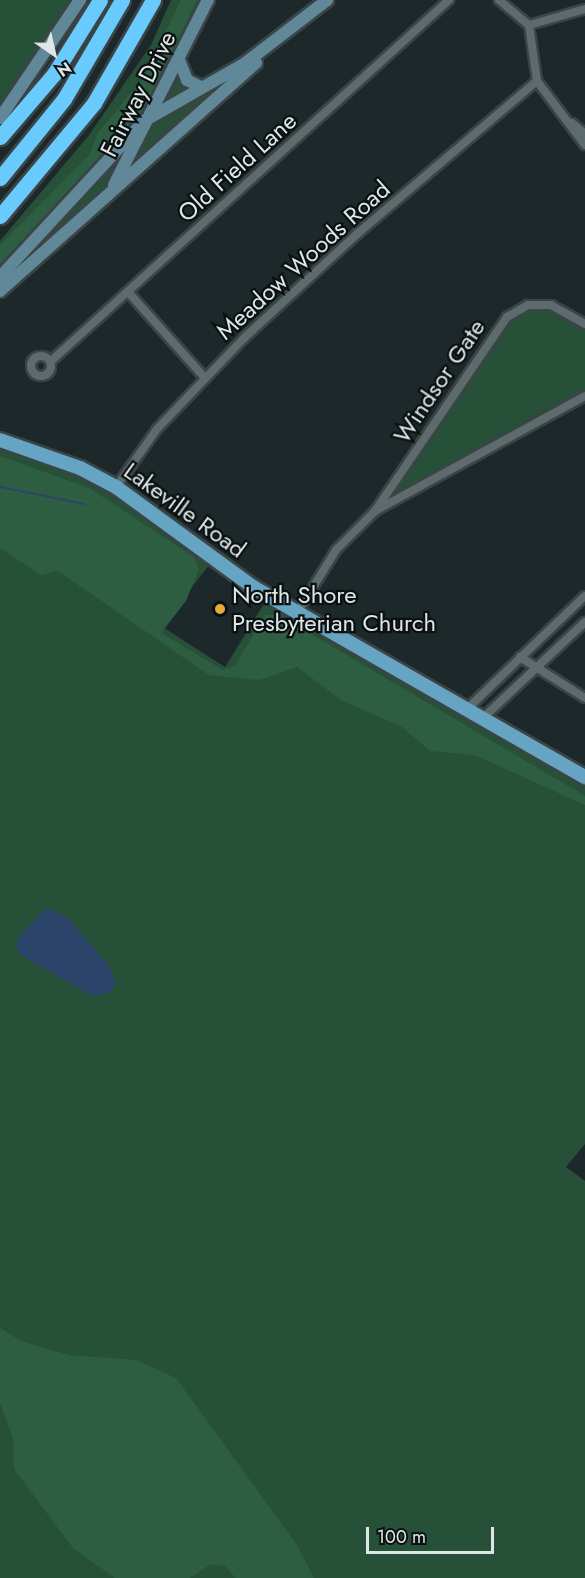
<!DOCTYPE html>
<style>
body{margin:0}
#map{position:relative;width:585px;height:1578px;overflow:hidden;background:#1d282a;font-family:Jost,sans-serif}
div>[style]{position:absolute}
.green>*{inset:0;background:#275038}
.forest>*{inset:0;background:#2e5e42}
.water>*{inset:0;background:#2d446a}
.stream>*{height:2px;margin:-1px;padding:0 1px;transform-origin:1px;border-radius:1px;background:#2d446a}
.roads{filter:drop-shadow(2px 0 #3b4446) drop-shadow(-2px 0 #3b4446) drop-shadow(0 2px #3b4446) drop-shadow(0 -2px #3b4446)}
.street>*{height:8px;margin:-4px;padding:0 4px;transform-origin:4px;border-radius:4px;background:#5e6b6d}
.street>.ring{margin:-4px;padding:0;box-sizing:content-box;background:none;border:8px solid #5e6b6d;border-radius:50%}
.secondary>*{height:12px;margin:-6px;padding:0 6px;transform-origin:6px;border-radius:6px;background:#618898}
.primary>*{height:14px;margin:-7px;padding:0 7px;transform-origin:7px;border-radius:7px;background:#65a4c3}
.highway>*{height:15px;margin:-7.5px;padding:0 7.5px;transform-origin:7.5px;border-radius:7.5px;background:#69cafd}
.dots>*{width:16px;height:16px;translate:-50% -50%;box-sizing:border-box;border:3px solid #0b1011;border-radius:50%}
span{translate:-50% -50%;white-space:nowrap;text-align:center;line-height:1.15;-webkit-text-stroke:4.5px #0b1011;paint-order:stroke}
.street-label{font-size:24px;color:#dee6e7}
.poi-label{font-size:24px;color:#dee6e7}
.left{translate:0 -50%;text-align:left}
.north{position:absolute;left:24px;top:24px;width:60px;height:60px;-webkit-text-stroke:4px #0b1011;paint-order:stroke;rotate:146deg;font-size:16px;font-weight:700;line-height:24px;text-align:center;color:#dee6e7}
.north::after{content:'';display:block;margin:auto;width:21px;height:27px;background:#dee6e7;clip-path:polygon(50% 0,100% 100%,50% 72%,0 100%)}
.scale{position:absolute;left:366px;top:1527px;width:128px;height:27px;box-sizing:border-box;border:3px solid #dee6e7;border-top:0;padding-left:8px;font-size:18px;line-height:21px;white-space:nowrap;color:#dee6e7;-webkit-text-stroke:4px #0b1011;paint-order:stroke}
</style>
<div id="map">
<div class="green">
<i style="clip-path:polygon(0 0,77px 0,0 115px)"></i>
<i style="clip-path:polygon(171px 0,202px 0,144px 115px,0 271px,0 241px,89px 135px,151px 45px)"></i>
<i style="clip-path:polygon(290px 31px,28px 267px,21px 258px,136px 128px,179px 60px,201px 87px)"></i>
<i style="clip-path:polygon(551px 305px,585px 324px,585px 396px,375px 511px,514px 311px)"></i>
<i style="clip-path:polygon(0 440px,80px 468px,214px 559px,161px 626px,225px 667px,269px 596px,585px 779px,585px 1144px,566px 1167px,585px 1181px,585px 1578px,0 1578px)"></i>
</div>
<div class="forest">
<i style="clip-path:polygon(181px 0,197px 0,144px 109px,0 266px,0 245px,90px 154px,97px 134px,143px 78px)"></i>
<i style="clip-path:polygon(0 456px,89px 488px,194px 557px,199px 569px,186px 601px,161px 633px,223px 670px,235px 666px,265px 615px,279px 615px,585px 796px,585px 805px,475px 755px,430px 751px,402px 727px,341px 700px,297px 667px,259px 680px,209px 675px,58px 571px,41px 575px,0 548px)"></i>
<i style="clip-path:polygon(0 1328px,21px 1341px,69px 1355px,136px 1360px,176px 1378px,297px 1545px,314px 1578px,236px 1578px,225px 1566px,211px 1564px,190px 1578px,115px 1578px,73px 1548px,14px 1469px,13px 1438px,0 1403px)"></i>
</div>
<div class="water">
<i style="clip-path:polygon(47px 908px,67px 917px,110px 967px,116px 984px,110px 993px,92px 996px,23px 956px,16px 947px,19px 937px)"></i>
</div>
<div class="stream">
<i style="left:0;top:487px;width:86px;rotate:11.4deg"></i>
</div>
<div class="roads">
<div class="street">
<i style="left:499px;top:0;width:39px;rotate:40deg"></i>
<i style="left:529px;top:25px;width:57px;rotate:81.9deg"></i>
<i style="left:537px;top:81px;width:80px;rotate:53.1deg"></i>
<i style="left:529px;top:25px;width:58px;rotate:-15.9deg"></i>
<i style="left:572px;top:123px;width:17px;rotate:40deg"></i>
<i style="left:129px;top:293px;width:113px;rotate:48.2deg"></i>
<i style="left:585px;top:324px;width:39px;rotate:-151deg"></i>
<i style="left:551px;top:305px;width:23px;rotate:180deg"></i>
<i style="left:528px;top:305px;width:24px;rotate:150deg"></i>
<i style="left:507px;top:317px;width:235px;rotate:124.2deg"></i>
<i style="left:375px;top:511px;width:239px;rotate:-28.7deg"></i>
<i class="ring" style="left:31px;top:356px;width:12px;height:12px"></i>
<i style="left:50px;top:362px;width:539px;rotate:-42.22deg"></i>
<i style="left:116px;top:487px;width:71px;rotate:-54.7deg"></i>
<i style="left:157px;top:429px;width:126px;rotate:-46.3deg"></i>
<i style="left:244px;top:338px;width:154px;rotate:-42.6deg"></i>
<i style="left:357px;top:234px;width:236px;rotate:-40.4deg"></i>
<i style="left:297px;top:613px;width:74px;rotate:-58.2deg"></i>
<i style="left:336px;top:550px;width:55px;rotate:-45deg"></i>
<i style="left:520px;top:657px;width:77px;rotate:32.2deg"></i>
<i style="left:467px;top:709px;width:163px;rotate:-43.8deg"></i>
<i style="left:483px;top:718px;width:140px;rotate:-43.3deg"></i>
</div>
<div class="secondary">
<i style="left:179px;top:60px;width:22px;rotate:68deg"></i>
<i style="left:187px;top:80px;width:16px;rotate:27deg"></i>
<i style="left:0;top:118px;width:143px;rotate:-55.9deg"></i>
<i style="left:114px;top:185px;width:208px;rotate:-63.1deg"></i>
<i style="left:0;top:277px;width:212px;rotate:-47.3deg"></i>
<i style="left:144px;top:121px;width:115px;rotate:-29.7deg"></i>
<i style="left:244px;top:64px;width:105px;rotate:-37.6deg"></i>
<i style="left:0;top:291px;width:343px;rotate:-41.7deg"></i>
</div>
<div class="primary">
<i style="left:0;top:440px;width:85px;rotate:19.3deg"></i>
<i style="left:80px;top:468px;width:41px;rotate:27.8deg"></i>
<i style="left:116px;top:487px;width:170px;rotate:36.1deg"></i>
<i style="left:253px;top:587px;width:383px;rotate:29.8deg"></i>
</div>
<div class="highway">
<i style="left:0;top:137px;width:83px;rotate:-49.4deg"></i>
<i style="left:54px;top:74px;width:87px;rotate:-58.1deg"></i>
<i style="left:0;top:178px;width:102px;rotate:-51deg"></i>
<i style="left:64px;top:99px;width:115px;rotate:-59.6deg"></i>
<i style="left:0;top:216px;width:147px;rotate:-50.2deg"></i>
<i style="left:94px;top:103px;width:119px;rotate:-60.2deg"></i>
</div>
</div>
<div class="dots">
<i style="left:220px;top:609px;background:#e9ab37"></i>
</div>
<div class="street-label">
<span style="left:138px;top:94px;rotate:-63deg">Fairway Drive</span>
<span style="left:237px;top:167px;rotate:-42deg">Old Field Lane</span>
<span style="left:303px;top:260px;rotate:-42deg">Meadow Woods Road</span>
<span style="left:439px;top:381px;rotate:-56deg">Windsor Gate</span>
<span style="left:185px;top:510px;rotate:36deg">Lakeville Road</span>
</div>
<div class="poi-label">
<span class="left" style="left:232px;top:609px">North Shore<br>Presbyterian Church</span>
</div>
<div class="north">N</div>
<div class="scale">100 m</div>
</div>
